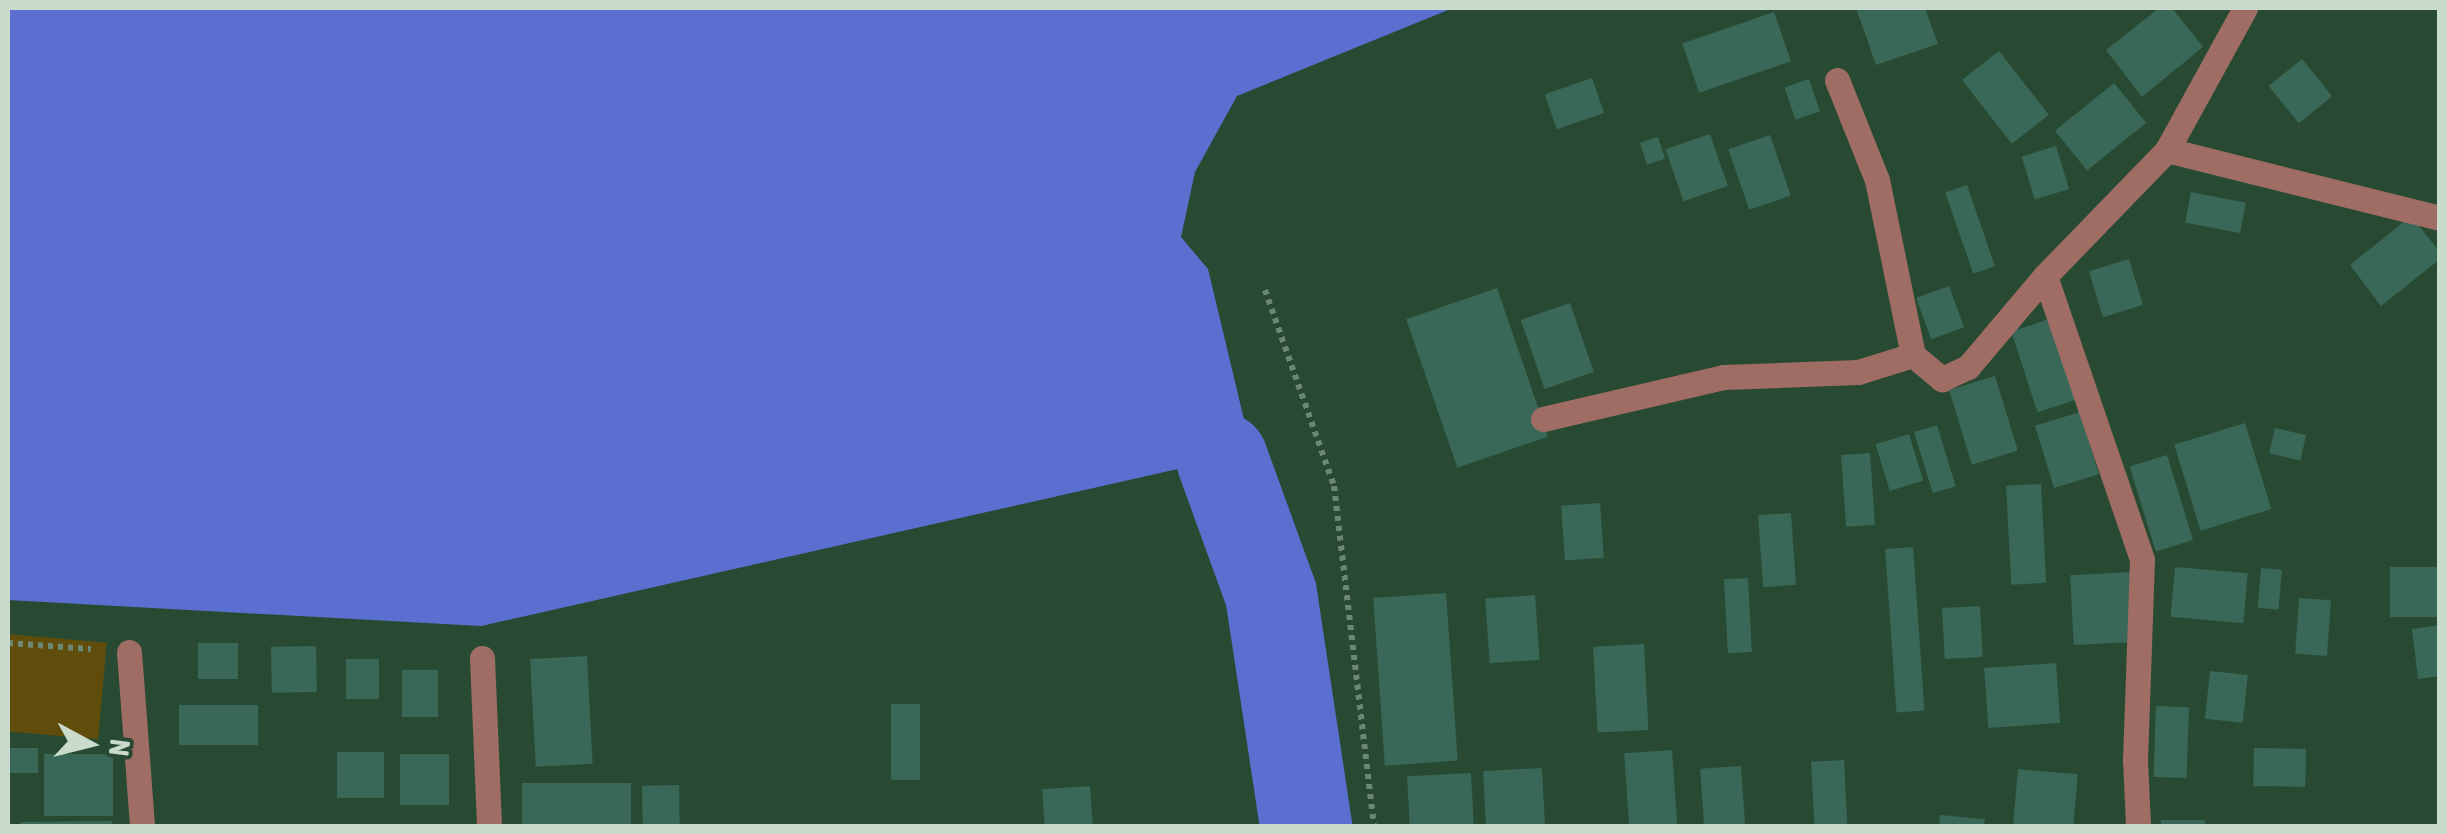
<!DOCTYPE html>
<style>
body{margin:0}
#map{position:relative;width:2447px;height:834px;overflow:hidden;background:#294a32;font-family:"Asap Condensed",sans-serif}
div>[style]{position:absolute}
.green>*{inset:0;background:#604d0b;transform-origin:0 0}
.water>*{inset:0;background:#5a6fcf}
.river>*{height:92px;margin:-46px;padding:0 46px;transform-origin:46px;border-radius:46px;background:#5a6fcf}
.building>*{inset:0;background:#396758;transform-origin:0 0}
.path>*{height:6px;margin-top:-3px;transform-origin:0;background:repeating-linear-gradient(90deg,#6c8773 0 5px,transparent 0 10px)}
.minor>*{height:25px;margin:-12.5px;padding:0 12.5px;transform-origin:12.5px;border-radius:12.5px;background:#9f6d63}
span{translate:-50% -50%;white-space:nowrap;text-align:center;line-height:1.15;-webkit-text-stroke:8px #294a32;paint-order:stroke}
.frame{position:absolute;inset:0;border:10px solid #c9dbcc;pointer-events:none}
.north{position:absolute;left:40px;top:694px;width:100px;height:100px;-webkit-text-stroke:8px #294a32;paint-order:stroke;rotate:97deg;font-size:28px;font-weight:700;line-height:40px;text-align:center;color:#c9dbcc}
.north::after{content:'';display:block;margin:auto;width:35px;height:45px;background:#c9dbcc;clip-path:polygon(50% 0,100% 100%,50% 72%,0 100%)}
</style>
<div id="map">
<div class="green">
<i style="left:8px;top:634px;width:99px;height:97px;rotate:5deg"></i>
</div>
<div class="water">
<i style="clip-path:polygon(8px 8px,1453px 8px,1237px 96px,1195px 172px,1181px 237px,1208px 269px,1247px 432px,1222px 459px,481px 626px,8px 600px)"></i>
</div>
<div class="river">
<i style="left:1222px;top:459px;width:144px;rotate:70.1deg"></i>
<i style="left:1271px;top:594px;width:235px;rotate:81.4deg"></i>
</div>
<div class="building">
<i style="clip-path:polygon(1856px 8px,1925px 8px,1938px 44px,1876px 65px)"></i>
<i style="clip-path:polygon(2159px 8px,2172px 8px,2203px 47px,2142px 97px,2106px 50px)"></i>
<i style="left:1774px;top:12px;width:52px;height:97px;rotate:71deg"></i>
<i style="left:1999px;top:51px;width:81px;height:47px;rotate:52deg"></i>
<i style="left:2302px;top:59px;width:48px;height:43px;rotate:51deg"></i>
<i style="left:1592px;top:78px;width:37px;height:50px;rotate:71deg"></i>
<i style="left:1809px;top:79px;width:34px;height:26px;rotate:71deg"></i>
<i style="left:2114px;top:83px;width:51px;height:76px;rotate:51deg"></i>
<i style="left:1710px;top:134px;width:55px;height:47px;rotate:71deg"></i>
<i style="left:1770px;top:135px;width:64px;height:44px;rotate:71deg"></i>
<i style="left:1658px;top:137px;width:23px;height:19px;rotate:72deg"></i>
<i style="left:2056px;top:146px;width:45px;height:36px;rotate:73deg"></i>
<i style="left:1967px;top:185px;width:86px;height:23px;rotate:71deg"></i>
<i style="left:2191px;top:192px;width:56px;height:31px;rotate:11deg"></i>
<i style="clip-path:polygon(2411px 216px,2440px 252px,2440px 259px,2381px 306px,2350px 265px)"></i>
<i style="left:2129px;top:259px;width:48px;height:42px;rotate:73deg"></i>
<i style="left:1949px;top:286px;width:44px;height:35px;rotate:70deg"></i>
<i style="left:1497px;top:288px;width:157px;height:96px;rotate:71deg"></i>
<i style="left:1570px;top:303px;width:73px;height:52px;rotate:71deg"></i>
<i style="left:2056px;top:317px;width:85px;height:47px;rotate:72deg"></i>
<i style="left:1995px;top:376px;width:78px;height:48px;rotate:73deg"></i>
<i style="left:2080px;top:412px;width:65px;height:47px;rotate:73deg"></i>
<i style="left:2245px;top:423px;width:90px;height:74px;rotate:73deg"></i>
<i style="left:1937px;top:425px;width:64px;height:24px;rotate:73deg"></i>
<i style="left:2275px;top:428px;width:32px;height:26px;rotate:13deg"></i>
<i style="left:1909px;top:434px;width:49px;height:35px;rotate:73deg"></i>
<i style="left:1870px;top:453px;width:72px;height:29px;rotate:86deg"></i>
<i style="left:2167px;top:455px;width:89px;height:39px;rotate:73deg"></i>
<i style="left:2041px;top:484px;width:99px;height:35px;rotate:87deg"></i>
<i style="left:1600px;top:503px;width:55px;height:39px;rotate:86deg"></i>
<i style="left:1791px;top:513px;width:72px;height:33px;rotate:86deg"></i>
<i style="left:1913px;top:547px;width:164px;height:28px;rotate:86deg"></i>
<i style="left:2175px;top:567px;width:73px;height:50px;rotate:5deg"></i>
<i style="left:2390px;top:567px;width:49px;height:50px"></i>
<i style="left:2261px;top:568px;width:21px;height:40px;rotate:5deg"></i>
<i style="left:2130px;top:572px;width:70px;height:60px;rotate:87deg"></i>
<i style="left:1748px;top:578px;width:74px;height:24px;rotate:87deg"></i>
<i style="left:1446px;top:593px;width:168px;height:73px;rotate:86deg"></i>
<i style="left:1535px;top:595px;width:65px;height:50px;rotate:86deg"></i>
<i style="left:2299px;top:598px;width:32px;height:56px;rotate:4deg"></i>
<i style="left:1980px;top:606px;width:51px;height:38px;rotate:87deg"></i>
<i style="clip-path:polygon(2440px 625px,2440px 676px,2418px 679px,2412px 629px)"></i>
<i style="left:198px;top:643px;width:40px;height:36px"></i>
<i style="left:1644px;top:644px;width:86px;height:51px;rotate:87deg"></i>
<i style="left:316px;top:646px;width:46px;height:45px;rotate:89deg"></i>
<i style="left:587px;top:656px;width:108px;height:57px;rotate:87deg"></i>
<i style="left:379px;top:659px;width:40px;height:33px;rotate:90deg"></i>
<i style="left:2056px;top:663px;width:60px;height:72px;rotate:86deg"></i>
<i style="left:438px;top:670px;width:47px;height:36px;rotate:90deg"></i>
<i style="left:2210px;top:671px;width:38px;height:48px;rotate:6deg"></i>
<i style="left:891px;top:704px;width:29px;height:76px"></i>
<i style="left:258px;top:705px;width:40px;height:79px;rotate:90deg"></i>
<i style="left:2156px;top:706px;width:33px;height:71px;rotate:2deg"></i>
<i style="left:8px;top:748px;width:30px;height:25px"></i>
<i style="left:2254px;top:748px;width:52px;height:38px;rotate:1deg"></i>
<i style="left:1672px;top:750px;width:76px;height:48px;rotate:86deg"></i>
<i style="left:337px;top:752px;width:47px;height:46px"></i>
<i style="left:113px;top:754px;width:62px;height:69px;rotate:90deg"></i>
<i style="left:449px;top:754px;width:51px;height:49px;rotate:90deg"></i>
<i style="left:1844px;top:760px;width:66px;height:33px;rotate:87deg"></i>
<i style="left:1741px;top:766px;width:60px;height:41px;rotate:86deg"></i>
<i style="left:1542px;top:768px;width:58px;height:59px;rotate:87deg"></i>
<i style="left:2018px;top:769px;width:60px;height:57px;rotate:5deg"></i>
<i style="left:1471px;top:773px;width:53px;height:64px;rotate:87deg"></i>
<i style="left:631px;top:783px;width:43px;height:109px;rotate:90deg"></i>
<i style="left:679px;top:785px;width:41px;height:37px;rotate:89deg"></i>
<i style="left:1090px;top:786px;width:40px;height:48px;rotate:86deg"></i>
<i style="clip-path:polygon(1940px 815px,1985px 819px,1984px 826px,1939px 826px)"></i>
<i style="left:2161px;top:820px;width:44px;height:6px"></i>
<i style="clip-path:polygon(112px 821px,112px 826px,20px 826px,20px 822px)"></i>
</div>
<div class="path">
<i style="left:1265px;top:290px;width:208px;rotate:70.6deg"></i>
<i style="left:1334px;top:486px;width:342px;rotate:83.3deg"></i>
<i style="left:8px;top:643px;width:83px;rotate:4.1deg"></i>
</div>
<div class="minor">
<i style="left:1837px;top:80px;width:108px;rotate:68.2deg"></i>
<i style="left:1877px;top:180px;width:179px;rotate:78.4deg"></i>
<i style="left:2167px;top:150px;width:281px;rotate:14deg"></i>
<i style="left:2045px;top:276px;width:175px;rotate:-45.9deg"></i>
<i style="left:2167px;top:150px;width:162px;rotate:-61.2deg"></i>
<i style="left:1543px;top:419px;width:186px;rotate:-13.1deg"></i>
<i style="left:1724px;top:377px;width:134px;rotate:-2.1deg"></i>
<i style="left:1858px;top:372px;width:58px;rotate:-17.2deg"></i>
<i style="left:1913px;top:355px;width:38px;rotate:40deg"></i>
<i style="left:1942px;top:379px;width:29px;rotate:-25deg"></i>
<i style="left:1968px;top:367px;width:119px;rotate:-49.8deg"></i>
<i style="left:2045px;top:276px;width:300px;rotate:71.1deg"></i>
<i style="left:2142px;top:560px;width:199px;rotate:92deg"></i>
<i style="left:2135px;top:759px;width:67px;rotate:87.4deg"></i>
<i style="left:129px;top:652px;width:174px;rotate:85.7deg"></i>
<i style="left:482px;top:658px;width:168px;rotate:87.6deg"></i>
</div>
<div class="frame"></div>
<div class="north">N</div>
</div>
